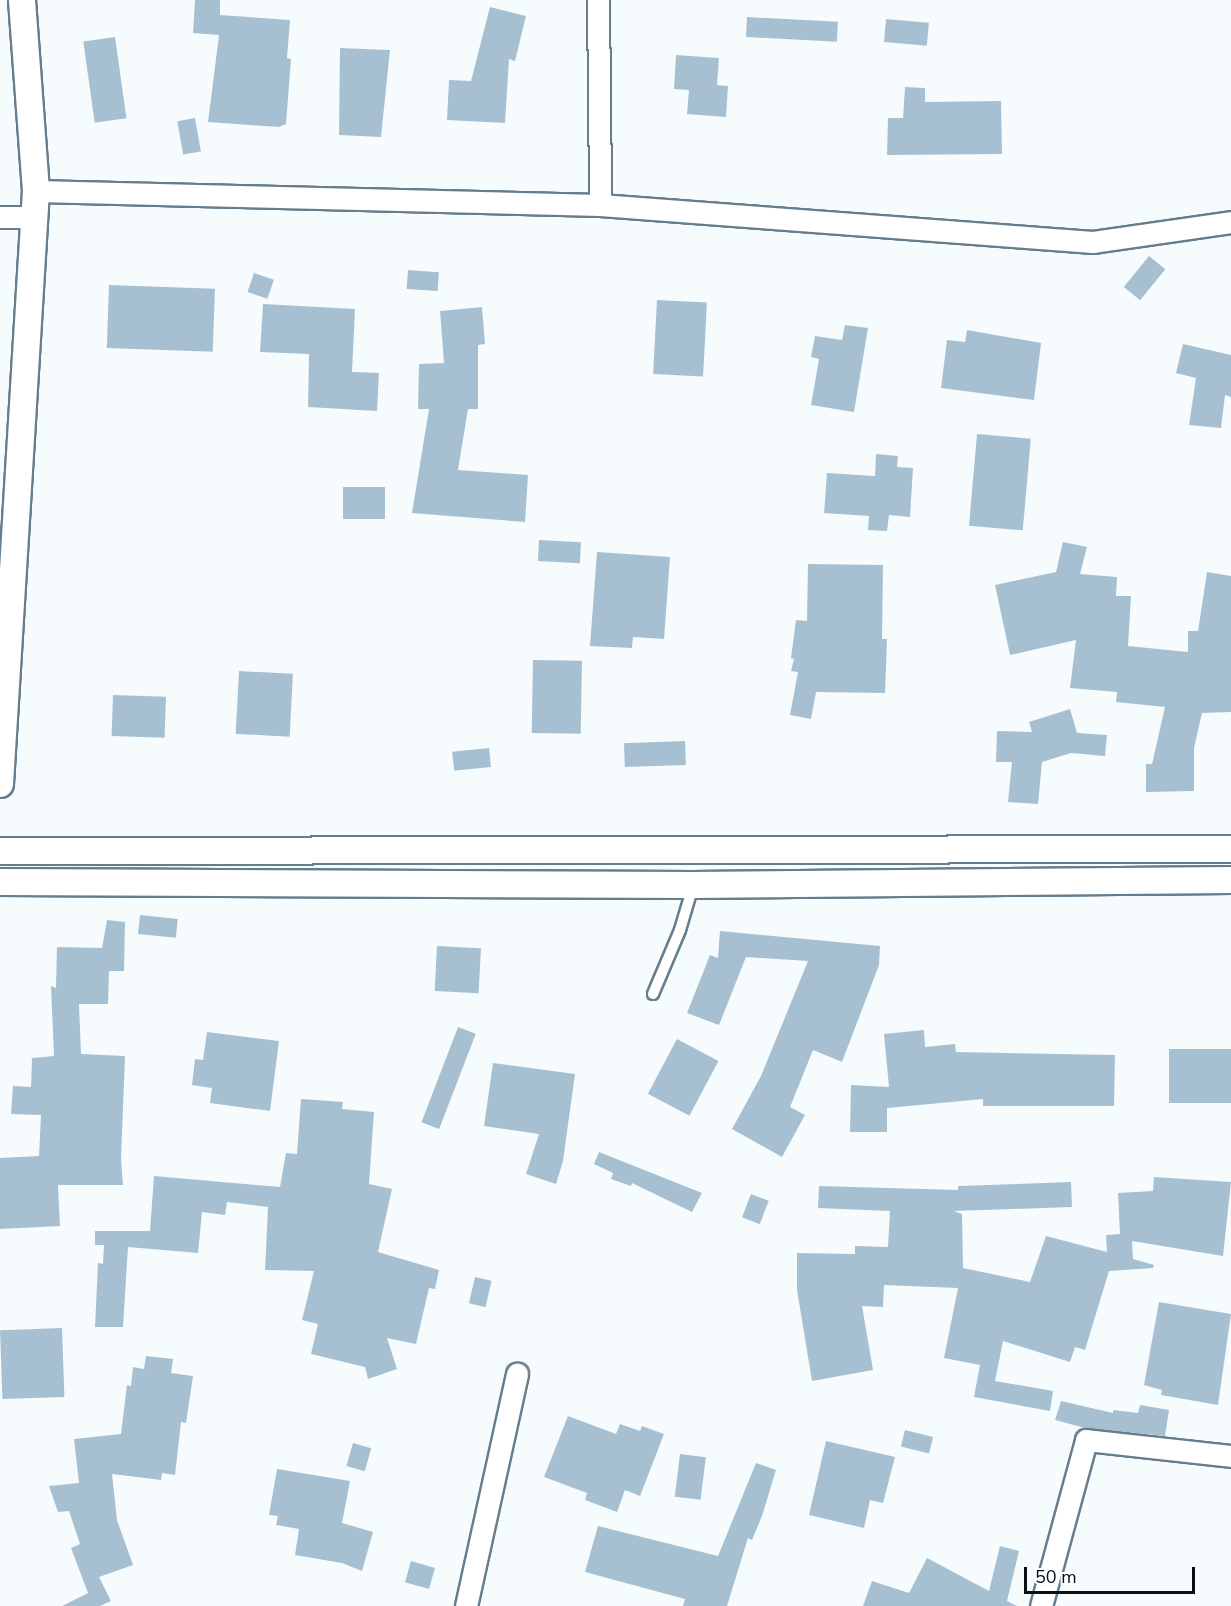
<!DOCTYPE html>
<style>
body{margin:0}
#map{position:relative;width:1231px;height:1606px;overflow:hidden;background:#f6fbfe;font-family:"Nunito Sans",sans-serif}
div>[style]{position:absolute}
.building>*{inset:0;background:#a7c0d1;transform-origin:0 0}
.roads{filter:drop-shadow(2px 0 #667d8d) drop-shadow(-2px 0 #667d8d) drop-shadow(0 2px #667d8d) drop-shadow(0 -2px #667d8d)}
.service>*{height:10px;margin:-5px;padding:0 5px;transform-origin:5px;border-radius:5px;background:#fff}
.minor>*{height:21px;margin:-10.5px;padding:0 10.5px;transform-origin:10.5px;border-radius:10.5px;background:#fff}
.tertiary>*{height:26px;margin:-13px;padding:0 13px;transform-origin:13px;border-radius:13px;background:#fff}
span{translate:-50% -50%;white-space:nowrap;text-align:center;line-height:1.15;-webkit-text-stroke:5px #fff;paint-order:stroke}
.scale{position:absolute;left:1024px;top:1567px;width:171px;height:27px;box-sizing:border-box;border:3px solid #071016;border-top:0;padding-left:8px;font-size:18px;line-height:21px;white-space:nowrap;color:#071016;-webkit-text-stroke:4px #fff;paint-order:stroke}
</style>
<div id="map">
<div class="building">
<i style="clip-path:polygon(195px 0,220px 0,220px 15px,290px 20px,287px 58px,291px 59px,286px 124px,279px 127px,208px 122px,219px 35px,193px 33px)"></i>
<i style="clip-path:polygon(490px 7px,526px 16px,515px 61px,509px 59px,505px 123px,447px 120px,449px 80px,471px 81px)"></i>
<i style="left:747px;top:17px;width:91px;height:20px;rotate:3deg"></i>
<i style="left:886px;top:19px;width:43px;height:23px;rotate:5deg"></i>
<i style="left:115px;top:37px;width:82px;height:32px;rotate:82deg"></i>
<i style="clip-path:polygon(340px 48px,390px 50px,381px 137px,339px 135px)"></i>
<i style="clip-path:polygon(676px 55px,719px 58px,717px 85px,728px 86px,726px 117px,687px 114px,689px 90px,674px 89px)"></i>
<i style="clip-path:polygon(905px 87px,925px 88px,925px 102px,1001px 101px,1002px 154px,887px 155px,888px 118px,903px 118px)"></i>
<i style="left:195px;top:118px;width:34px;height:18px;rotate:80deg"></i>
<i style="left:1149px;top:256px;width:21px;height:40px;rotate:39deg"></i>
<i style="left:408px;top:270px;width:31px;height:19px;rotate:4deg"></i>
<i style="left:254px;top:273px;width:21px;height:20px;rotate:19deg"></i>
<i style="left:109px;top:285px;width:106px;height:63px;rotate:2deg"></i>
<i style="left:657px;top:300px;width:50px;height:74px;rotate:3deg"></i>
<i style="clip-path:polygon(263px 304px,355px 309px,352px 372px,379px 373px,377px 411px,308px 407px,309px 354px,260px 352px)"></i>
<i style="clip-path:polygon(482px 307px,485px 344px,478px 345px,478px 409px,468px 409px,458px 470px,528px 475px,525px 522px,412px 513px,429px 409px,418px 409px,419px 364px,444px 363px,440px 311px)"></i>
<i style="clip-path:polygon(845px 325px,868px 328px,854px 412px,811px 405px,819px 359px,811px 357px,815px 336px,842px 340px)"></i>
<i style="clip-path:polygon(967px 330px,1041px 343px,1034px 400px,941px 388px,947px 340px,965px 342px)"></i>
<i style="clip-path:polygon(1183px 344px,1231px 355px,1231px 397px,1225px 395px,1221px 428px,1189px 425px,1196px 378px,1176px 373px)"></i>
<i style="left:977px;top:434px;width:54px;height:92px;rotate:5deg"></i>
<i style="clip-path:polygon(876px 454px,898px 456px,897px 467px,913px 468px,910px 517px,889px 515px,887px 531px,868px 530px,869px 516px,824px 513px,827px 473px,875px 476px)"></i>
<i style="left:385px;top:487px;width:32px;height:42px;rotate:90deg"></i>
<i style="left:539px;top:540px;width:42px;height:21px;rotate:3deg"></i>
<i style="clip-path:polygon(1063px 542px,1087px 547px,1080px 574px,1117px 577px,1116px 596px,1131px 596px,1128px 646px,1188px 652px,1188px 631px,1198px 631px,1207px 572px,1231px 576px,1231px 712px,1202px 713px,1194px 748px,1194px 791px,1146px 792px,1146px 764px,1152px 764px,1165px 707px,1116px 702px,1117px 692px,1070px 688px,1076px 640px,1010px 655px,995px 585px,1056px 572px)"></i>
<i style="clip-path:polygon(597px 552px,670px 557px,664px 639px,633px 637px,632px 648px,590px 646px)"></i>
<i style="clip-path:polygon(808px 564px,883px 565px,882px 639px,887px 639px,885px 693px,816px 692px,811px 719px,790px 715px,798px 672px,791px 671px,794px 659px,791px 658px,796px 620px,807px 621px)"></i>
<i style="left:533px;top:660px;width:49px;height:73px;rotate:1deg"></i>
<i style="left:239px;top:671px;width:54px;height:63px;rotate:3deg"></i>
<i style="left:113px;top:695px;width:53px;height:41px;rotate:2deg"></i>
<i style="clip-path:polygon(1070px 709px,1077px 733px,1107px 735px,1105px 756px,1071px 753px,1042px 762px,1038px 804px,1008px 802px,1012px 762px,996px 762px,997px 731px,1032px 732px,1029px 722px)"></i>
<i style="left:685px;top:741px;width:24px;height:61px;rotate:88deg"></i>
<i style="left:489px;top:748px;width:19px;height:37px;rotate:84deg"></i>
<i style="left:140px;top:915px;width:38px;height:19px;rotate:6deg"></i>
<i style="clip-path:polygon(107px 920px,125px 922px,124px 971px,109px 971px,108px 1004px,79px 1004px,81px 1054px,125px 1056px,121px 1159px,123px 1185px,58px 1185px,60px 1226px,0 1229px,0 1158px,39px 1156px,41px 1115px,11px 1114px,13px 1086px,31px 1087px,32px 1058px,54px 1056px,51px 986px,56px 988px,57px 947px,102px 948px)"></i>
<i style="clip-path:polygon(720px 931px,880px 946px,879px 965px,842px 1062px,813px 1050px,790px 1107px,805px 1115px,782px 1157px,732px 1129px,761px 1076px,808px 961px,746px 957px,719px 1025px,687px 1013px,710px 955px,718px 958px)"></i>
<i style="left:437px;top:946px;width:44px;height:45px;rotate:3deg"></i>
<i style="left:458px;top:1027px;width:19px;height:102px;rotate:21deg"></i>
<i style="clip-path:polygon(924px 1030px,925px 1047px,955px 1044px,956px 1052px,1115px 1055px,1114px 1106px,983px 1106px,983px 1099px,887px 1108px,887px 1132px,850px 1132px,851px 1085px,889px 1087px,884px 1034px)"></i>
<i style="clip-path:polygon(207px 1032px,279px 1041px,270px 1111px,210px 1103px,212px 1088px,192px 1085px,195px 1059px,203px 1060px)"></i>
<i style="left:677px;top:1039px;width:47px;height:62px;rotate:28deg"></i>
<i style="left:1169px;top:1049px;width:62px;height:54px"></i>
<i style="clip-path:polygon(493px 1063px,575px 1074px,563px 1161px,556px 1184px,526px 1174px,539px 1134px,484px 1126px)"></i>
<i style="clip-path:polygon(301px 1099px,343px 1102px,342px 1109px,374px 1112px,369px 1184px,392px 1189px,378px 1252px,439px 1270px,435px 1289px,429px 1288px,416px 1344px,387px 1338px,397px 1369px,368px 1379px,365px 1367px,311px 1354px,318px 1324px,302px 1320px,314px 1271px,265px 1270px,268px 1207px,227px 1202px,225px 1215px,202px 1212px,198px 1253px,128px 1247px,123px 1327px,95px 1327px,98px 1263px,103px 1264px,104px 1245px,95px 1245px,95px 1231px,150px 1231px,154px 1176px,280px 1187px,286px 1153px,297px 1154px)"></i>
<i style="clip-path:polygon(599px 1152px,702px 1193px,692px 1212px,632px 1183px,631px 1186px,611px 1179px,613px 1173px,594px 1164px)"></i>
<i style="clip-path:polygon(1154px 1177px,1231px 1182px,1223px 1256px,1132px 1241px,1133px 1259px,1154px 1265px,1153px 1268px,1109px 1271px,1085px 1350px,1075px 1347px,1070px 1362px,1003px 1341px,995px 1381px,1053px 1391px,1050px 1411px,974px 1397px,980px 1365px,944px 1358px,958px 1288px,884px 1285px,883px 1307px,862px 1306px,873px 1370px,812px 1381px,797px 1290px,797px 1253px,855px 1254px,855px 1246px,888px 1247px,890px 1211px,818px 1208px,819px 1186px,958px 1190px,958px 1186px,1071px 1182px,1072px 1207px,954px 1211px,962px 1214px,963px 1268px,1030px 1282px,1046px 1236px,1107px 1252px,1106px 1235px,1120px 1234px,1118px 1193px,1153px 1191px)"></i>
<i style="left:751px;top:1194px;width:19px;height:25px;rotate:21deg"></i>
<i style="left:475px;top:1277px;width:17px;height:27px;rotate:13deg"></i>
<i style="clip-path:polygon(1159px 1302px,1231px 1314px,1218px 1405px,1161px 1395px,1162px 1390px,1144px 1385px)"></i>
<i style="left:62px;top:1328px;width:69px;height:62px;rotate:88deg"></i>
<i style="clip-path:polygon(146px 1356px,173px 1359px,171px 1373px,193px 1376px,186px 1423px,181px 1422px,175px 1475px,162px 1473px,161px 1480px,112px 1474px,117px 1520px,133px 1565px,99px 1577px,111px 1601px,100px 1606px,62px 1606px,88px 1593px,71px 1548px,80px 1544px,69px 1511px,58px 1512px,49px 1486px,79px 1483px,74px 1439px,121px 1434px,127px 1385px,131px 1386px,133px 1367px,144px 1369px)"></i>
<i style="clip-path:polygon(1061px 1401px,1113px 1413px,1113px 1410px,1138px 1413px,1140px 1405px,1169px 1410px,1165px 1436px,1085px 1428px,1055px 1420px)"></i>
<i style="clip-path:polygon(568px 1416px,616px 1434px,620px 1424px,640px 1431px,642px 1426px,664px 1434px,640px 1496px,625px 1490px,617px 1512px,585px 1500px,587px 1493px,544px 1477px)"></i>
<i style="left:905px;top:1430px;width:29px;height:17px;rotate:14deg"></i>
<i style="clip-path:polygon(826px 1441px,895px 1457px,883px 1503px,870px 1500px,864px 1528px,809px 1515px)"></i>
<i style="left:353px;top:1443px;width:19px;height:24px;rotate:16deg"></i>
<i style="left:680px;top:1454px;width:26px;height:43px;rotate:7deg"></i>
<i style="clip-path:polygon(756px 1463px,776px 1470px,762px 1516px,752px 1540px,748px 1538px,727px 1606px,683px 1606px,685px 1599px,585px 1572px,598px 1526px,718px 1556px)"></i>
<i style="clip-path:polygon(277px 1469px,350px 1481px,342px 1523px,373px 1532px,362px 1571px,342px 1563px,295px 1555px,299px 1529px,276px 1525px,278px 1516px,269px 1515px)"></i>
<i style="clip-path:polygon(1000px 1546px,1019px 1551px,1007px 1601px,1017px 1606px,863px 1606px,872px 1581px,909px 1593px,927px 1558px,989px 1591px)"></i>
<i style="left:411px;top:1561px;width:25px;height:22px;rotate:16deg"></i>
</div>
<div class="roads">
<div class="service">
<i style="left:653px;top:994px;width:69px;rotate:-67.1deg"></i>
<i style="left:680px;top:930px;width:46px;rotate:-73.5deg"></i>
</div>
<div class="minor">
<i style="left:598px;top:0;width:205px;rotate:89.4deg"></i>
<i style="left:36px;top:191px;width:564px;rotate:1.42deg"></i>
<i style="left:600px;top:205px;width:494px;rotate:4.3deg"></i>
<i style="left:1093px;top:242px;width:139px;rotate:-8.2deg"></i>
<i style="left:0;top:217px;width:35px"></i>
<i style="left:466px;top:1606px;width:238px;rotate:-77.6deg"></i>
<i style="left:1041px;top:1606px;width:172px;rotate:-74.8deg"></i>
<i style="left:1086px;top:1440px;width:146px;rotate:6.3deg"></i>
</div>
<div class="tertiary">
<i style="left:0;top:784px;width:594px;rotate:-86.53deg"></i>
<i style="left:36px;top:191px;width:192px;rotate:-94.2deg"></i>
<i style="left:0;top:851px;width:1231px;rotate:-0.09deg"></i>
<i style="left:0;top:882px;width:693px;rotate:0.25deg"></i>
<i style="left:693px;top:885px;width:538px;rotate:-0.53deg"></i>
</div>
</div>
<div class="scale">50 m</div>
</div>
